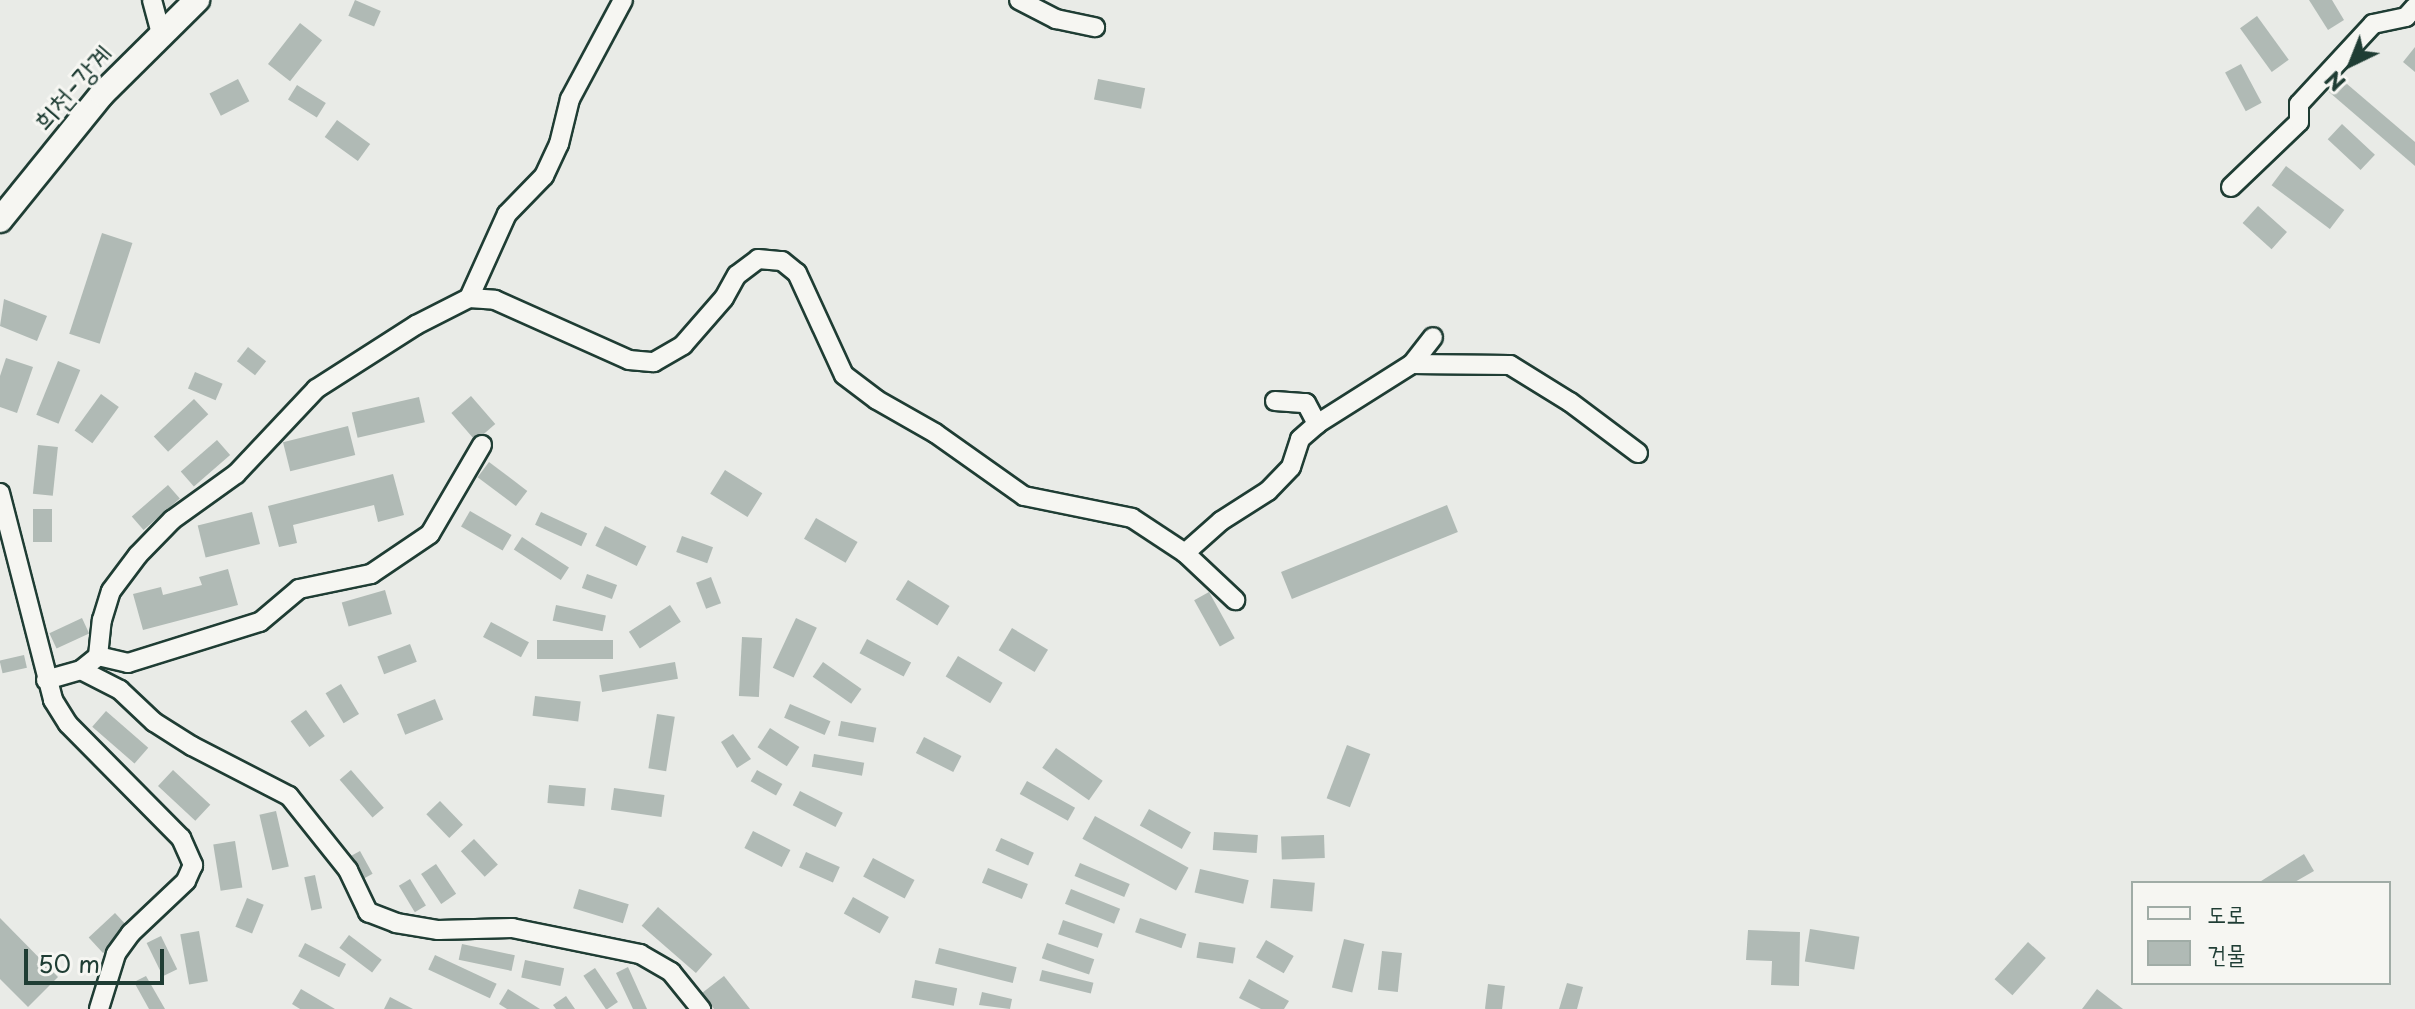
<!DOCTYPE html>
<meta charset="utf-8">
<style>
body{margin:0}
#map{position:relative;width:2415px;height:1009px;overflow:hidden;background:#e9ebe7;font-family:"Playpen Sans","Poor Story",sans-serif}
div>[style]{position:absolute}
.building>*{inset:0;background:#b0bab5;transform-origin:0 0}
.roads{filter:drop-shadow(2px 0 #1f3d34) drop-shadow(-2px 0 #1f3d34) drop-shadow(0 2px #1f3d34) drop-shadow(0 -2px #1f3d34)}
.minor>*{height:18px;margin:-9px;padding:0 9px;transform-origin:9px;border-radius:9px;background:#f6f6f2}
.major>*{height:24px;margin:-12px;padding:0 12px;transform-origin:12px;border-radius:12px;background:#f6f6f2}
span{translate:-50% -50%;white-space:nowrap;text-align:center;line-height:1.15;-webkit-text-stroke:6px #f6f6f2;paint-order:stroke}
.street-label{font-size:28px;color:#1f3d34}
.legend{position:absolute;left:2131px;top:881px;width:260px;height:104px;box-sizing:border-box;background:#f6f6f2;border:2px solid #a0aca6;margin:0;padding:10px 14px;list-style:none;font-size:24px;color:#1f3d34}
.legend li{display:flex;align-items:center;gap:16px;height:40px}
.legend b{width:40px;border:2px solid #a0aca6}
.north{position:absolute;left:2311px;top:24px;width:80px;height:80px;-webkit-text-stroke:6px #f6f6f2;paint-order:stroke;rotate:223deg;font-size:22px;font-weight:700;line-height:32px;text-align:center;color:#1f3d34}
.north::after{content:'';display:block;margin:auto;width:28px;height:36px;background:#1f3d34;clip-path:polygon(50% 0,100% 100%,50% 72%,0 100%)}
.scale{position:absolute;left:24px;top:949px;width:140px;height:36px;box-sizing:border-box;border:4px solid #1f3d34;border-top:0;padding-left:10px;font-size:24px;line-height:28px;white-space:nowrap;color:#1f3d34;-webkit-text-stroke:6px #f6f6f2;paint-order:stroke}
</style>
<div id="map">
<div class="building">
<i style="left:355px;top:0;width:28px;height:17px;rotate:23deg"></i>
<i style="clip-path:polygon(2309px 0,2332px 0,2344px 20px,2328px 30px)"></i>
<i style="left:2257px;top:16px;width:54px;height:21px;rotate:54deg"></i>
<i style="left:300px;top:23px;width:28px;height:52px;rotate:38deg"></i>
<i style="clip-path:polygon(2415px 47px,2415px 72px,2403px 62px)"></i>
<i style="left:2241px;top:64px;width:44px;height:18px;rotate:62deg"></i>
<i style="clip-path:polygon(2340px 78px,2415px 142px,2415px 166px,2329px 92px)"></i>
<i style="left:238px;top:79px;width:25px;height:32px;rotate:63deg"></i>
<i style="left:1098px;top:79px;width:48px;height:21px;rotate:11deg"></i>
<i style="left:297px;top:85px;width:34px;height:17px;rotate:32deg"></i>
<i style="left:337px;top:120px;width:41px;height:21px;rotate:36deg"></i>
<i style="left:2342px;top:124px;width:45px;height:21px;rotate:43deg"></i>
<i style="left:2286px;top:166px;width:73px;height:24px;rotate:37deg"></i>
<i style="left:2258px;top:206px;width:39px;height:23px;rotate:42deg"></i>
<i style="left:102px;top:233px;width:32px;height:106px;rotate:18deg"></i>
<i style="clip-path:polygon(4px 299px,47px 316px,37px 341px,0 326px)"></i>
<i style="left:248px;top:347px;width:23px;height:18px;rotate:38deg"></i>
<i style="clip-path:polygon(6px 358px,33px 367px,17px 413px,0 407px,0 376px)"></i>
<i style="left:58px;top:361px;width:24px;height:58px;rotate:22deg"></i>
<i style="left:195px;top:372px;width:30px;height:18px;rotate:23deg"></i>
<i style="left:101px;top:394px;width:22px;height:45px;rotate:36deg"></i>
<i style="left:471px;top:396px;width:37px;height:26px;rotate:49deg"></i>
<i style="left:419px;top:397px;width:26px;height:69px;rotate:77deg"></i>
<i style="left:194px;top:399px;width:21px;height:55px;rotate:47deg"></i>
<i style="left:348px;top:426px;width:30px;height:67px;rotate:76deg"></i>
<i style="left:217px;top:440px;width:20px;height:48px;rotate:49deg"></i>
<i style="left:38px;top:445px;width:20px;height:49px;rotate:6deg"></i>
<i style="left:489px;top:462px;width:48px;height:19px;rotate:37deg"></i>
<i style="left:725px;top:470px;width:44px;height:28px;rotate:32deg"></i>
<i style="clip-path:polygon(393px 474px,404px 515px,378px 522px,374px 505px,293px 525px,297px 543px,279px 547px,268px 506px)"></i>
<i style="left:168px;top:485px;width:18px;height:48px;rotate:49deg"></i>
<i style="left:1447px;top:505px;width:29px;height:179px;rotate:68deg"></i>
<i style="left:33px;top:509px;width:19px;height:33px"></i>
<i style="left:470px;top:511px;width:48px;height:18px;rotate:30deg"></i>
<i style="left:252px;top:512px;width:33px;height:56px;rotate:76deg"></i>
<i style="left:541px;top:512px;width:51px;height:14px;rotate:25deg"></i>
<i style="left:816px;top:518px;width:48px;height:24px;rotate:30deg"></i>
<i style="left:605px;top:526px;width:46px;height:22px;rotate:26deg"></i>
<i style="left:682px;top:536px;width:33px;height:17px;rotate:20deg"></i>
<i style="left:522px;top:537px;width:56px;height:15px;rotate:33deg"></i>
<i style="clip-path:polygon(228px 569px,238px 605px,143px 630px,133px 594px,161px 587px,163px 595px,202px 585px,199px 577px)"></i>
<i style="left:587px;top:574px;width:32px;height:15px;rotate:20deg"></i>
<i style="left:711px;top:577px;width:28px;height:16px;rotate:69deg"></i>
<i style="left:908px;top:580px;width:49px;height:23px;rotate:32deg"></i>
<i style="left:385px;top:590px;width:25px;height:45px;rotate:74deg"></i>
<i style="left:1209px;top:592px;width:53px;height:17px;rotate:61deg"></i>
<i style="left:556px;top:605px;width:51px;height:16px;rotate:12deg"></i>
<i style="left:670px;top:605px;width:20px;height:49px;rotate:57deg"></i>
<i style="left:82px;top:618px;width:17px;height:36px;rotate:65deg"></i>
<i style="left:796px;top:618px;width:23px;height:55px;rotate:25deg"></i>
<i style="left:491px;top:622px;width:43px;height:17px;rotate:28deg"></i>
<i style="left:1012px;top:628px;width:42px;height:26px;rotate:31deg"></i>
<i style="left:742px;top:637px;width:20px;height:59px;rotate:3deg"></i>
<i style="left:867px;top:639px;width:50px;height:16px;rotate:28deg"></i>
<i style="left:613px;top:640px;width:19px;height:76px;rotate:90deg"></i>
<i style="left:410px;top:644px;width:19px;height:35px;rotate:69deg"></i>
<i style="left:24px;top:655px;width:13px;height:25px;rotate:77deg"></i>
<i style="left:958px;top:656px;width:52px;height:24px;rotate:31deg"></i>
<i style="left:675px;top:662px;width:17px;height:77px;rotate:80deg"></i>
<i style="left:823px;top:662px;width:47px;height:18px;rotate:35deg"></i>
<i style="left:341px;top:684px;width:35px;height:18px;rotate:59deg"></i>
<i style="left:535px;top:696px;width:46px;height:20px;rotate:7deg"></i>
<i style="left:435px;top:699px;width:22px;height:41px;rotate:68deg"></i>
<i style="left:790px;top:704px;width:44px;height:15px;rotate:23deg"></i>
<i style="left:306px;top:710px;width:32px;height:19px;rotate:54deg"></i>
<i style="left:106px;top:711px;width:56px;height:21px;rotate:41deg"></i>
<i style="left:657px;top:714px;width:18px;height:55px;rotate:9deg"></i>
<i style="left:841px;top:721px;width:36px;height:15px;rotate:11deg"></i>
<i style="left:770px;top:728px;width:35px;height:23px;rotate:33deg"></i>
<i style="clip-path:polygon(733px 734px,751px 759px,737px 768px,721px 742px)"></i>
<i style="left:924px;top:737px;width:42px;height:18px;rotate:27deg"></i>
<i style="left:1347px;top:745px;width:25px;height:57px;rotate:21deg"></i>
<i style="left:1056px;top:748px;width:57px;height:24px;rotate:35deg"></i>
<i style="left:814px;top:754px;width:51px;height:13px;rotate:10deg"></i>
<i style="left:173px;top:770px;width:51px;height:22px;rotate:43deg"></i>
<i style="left:351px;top:770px;width:50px;height:15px;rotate:49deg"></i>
<i style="left:757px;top:770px;width:29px;height:13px;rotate:29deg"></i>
<i style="left:1027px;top:781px;width:55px;height:15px;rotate:29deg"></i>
<i style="left:549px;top:785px;width:37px;height:18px;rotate:5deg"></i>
<i style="left:614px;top:788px;width:51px;height:22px;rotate:8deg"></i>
<i style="left:800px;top:791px;width:48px;height:16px;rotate:27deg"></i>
<i style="left:440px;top:801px;width:33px;height:19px;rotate:46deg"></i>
<i style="left:1149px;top:809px;width:48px;height:19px;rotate:29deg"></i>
<i style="left:276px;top:811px;width:57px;height:17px;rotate:77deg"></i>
<i style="left:1095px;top:816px;width:107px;height:26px;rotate:29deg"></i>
<i style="left:753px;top:831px;width:42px;height:19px;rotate:27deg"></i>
<i style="left:1214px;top:832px;width:44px;height:18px;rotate:4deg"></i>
<i style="left:1324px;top:835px;width:23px;height:43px;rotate:88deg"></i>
<i style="left:1001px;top:838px;width:36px;height:14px;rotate:24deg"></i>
<i style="left:474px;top:839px;width:35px;height:18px;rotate:47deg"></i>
<i style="left:235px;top:841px;width:47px;height:22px;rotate:81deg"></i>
<i style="left:360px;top:851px;width:26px;height:10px;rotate:61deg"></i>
<i style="left:806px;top:852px;width:37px;height:17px;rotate:24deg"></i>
<i style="clip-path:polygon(2304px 854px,2314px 871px,2293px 883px,2258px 883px)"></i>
<i style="left:873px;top:858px;width:47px;height:21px;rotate:28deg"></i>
<i style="left:1080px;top:863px;width:54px;height:14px;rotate:23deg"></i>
<i style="left:436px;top:864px;width:36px;height:18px;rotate:56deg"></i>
<i style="left:988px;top:868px;width:43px;height:16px;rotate:22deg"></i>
<i style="left:1200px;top:869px;width:50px;height:24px;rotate:13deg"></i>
<i style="left:315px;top:875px;width:34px;height:11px;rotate:78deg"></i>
<i style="left:410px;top:879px;width:31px;height:13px;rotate:59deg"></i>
<i style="left:1273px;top:879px;width:42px;height:29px;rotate:5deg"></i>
<i style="left:579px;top:889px;width:52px;height:20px;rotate:17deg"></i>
<i style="left:1071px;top:889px;width:53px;height:16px;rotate:22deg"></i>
<i style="left:853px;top:897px;width:41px;height:19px;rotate:29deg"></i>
<i style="left:247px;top:898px;width:18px;height:31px;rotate:22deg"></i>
<i style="left:658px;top:907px;width:72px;height:25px;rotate:41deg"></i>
<i style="left:115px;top:913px;width:21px;height:36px;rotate:47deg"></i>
<i style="clip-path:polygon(0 918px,58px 977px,28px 1007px,0 979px)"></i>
<i style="left:1140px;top:918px;width:49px;height:15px;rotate:19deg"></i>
<i style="left:1063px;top:920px;width:42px;height:15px;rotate:19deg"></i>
<i style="left:1810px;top:929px;width:50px;height:33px;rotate:9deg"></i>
<i style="clip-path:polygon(1748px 930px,1800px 932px,1799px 986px,1771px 985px,1772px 961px,1746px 960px)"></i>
<i style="left:199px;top:931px;width:51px;height:19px;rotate:80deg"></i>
<i style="left:349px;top:935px;width:41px;height:16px;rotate:37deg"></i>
<i style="left:161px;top:936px;width:37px;height:16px;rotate:64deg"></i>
<i style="left:1344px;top:939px;width:21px;height:50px;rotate:14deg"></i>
<i style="left:1266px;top:940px;width:32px;height:20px;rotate:30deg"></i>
<i style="left:1199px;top:942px;width:37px;height:16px;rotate:9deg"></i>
<i style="left:2028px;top:942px;width:24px;height:50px;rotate:42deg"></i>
<i style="left:305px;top:943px;width:46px;height:15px;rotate:27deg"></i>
<i style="left:1047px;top:943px;width:50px;height:16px;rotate:19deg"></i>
<i style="left:462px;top:944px;width:54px;height:16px;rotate:12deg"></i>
<i style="left:939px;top:948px;width:80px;height:16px;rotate:14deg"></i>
<i style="left:1382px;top:951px;width:20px;height:39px;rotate:6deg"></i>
<i style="left:435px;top:955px;width:68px;height:16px;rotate:25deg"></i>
<i style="left:525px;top:960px;width:40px;height:18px;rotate:12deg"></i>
<i style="clip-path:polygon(628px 967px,647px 1009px,633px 1009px,616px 973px)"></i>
<i style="left:595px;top:968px;width:41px;height:14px;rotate:56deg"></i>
<i style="left:1042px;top:970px;width:53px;height:11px;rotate:14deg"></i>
<i style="clip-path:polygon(146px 976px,165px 1009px,149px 1009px,134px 982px)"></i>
<i style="clip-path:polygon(724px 976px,750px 1009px,714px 1009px,702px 993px)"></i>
<i style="clip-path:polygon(1249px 979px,1289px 1001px,1284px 1009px,1261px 1009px,1239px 998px)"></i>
<i style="left:915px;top:980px;width:43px;height:18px;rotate:11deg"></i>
<i style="clip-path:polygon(1567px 983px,1583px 987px,1577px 1009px,1559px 1009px)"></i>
<i style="left:1488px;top:984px;width:17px;height:25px;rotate:7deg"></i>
<i style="clip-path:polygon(301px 989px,335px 1009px,300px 1009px,292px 1004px)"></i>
<i style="clip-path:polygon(508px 989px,540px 1009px,507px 1009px,499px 1004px)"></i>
<i style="clip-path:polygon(2097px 989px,2123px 1009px,2082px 1009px)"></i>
<i style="clip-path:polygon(982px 992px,1012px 999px,1010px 1009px,979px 1005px)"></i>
<i style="clip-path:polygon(566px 996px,575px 1009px,556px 1009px,553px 1005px)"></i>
<i style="clip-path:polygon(390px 997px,413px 1009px,384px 1009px)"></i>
</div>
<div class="roads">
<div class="minor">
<i style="left:152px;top:0;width:34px;rotate:75deg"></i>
<i style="left:1019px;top:0;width:42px;rotate:27.2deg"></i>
<i style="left:1056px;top:19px;width:40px;rotate:12deg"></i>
<i style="left:2231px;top:187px;width:94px;rotate:-43.7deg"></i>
<i style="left:2299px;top:122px;width:18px;rotate:-90deg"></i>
<i style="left:2299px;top:104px;width:109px;rotate:-47.2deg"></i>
<i style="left:2373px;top:24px;width:34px;rotate:-12deg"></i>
<i style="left:2406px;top:17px;width:13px;rotate:-48deg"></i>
<i style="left:469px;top:298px;width:92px;rotate:-65.7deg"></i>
<i style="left:507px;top:214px;width:53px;rotate:-45.8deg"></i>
<i style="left:544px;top:176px;width:35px;rotate:-65deg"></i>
<i style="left:559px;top:144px;width:46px;rotate:-76.3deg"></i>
<i style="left:570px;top:99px;width:112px;rotate:-61.8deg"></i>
<i style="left:1412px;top:364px;width:34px;rotate:-52deg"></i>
<i style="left:1275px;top:401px;width:31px;rotate:4deg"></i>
<i style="left:1306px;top:403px;width:24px;rotate:62deg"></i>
<i style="left:0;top:493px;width:214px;rotate:75.6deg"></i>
<i style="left:53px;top:700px;width:28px;rotate:58deg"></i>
<i style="left:68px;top:724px;width:161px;rotate:45.3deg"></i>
<i style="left:181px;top:838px;width:30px;rotate:66deg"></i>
<i style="left:193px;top:865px;width:17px;rotate:114deg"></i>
<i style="left:186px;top:881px;width:76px;rotate:136.6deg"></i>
<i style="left:131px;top:933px;width:26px;rotate:126deg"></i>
<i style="left:116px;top:954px;width:58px;rotate:107.2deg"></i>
<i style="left:1185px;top:553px;width:48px;rotate:-41.6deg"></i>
<i style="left:1221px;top:521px;width:56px;rotate:-32.6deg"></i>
<i style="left:1268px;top:491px;width:33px;rotate:-46deg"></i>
<i style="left:1291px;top:467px;width:29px;rotate:-72deg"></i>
<i style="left:1300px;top:439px;width:23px;rotate:-41deg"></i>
<i style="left:1317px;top:424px;width:112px;rotate:-32.3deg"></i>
<i style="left:1412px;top:364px;width:98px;rotate:0.6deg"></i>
<i style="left:1510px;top:365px;width:70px;rotate:31.7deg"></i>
<i style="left:1570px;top:402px;width:85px;rotate:36.9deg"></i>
<i style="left:98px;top:656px;width:31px;rotate:13deg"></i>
<i style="left:128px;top:663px;width:138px;rotate:-17.3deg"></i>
<i style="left:260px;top:622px;width:51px;rotate:-40.2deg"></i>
<i style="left:299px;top:589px;width:74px;rotate:-11.8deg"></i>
<i style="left:371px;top:574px;width:71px;rotate:-34.1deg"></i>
<i style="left:430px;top:534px;width:103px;rotate:-59.7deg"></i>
<i style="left:81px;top:670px;width:22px;rotate:-39deg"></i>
<i style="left:98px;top:656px;width:36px;rotate:-84deg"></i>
<i style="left:102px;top:620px;width:30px;rotate:-73deg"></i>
<i style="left:111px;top:591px;width:45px;rotate:-53.1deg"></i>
<i style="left:138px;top:555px;width:49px;rotate:-45.8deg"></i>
<i style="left:172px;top:520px;width:79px;rotate:-35.7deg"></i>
<i style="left:236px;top:474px;width:117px;rotate:-46.7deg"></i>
<i style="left:316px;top:389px;width:119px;rotate:-32.6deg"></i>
<i style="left:416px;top:325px;width:59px;rotate:-27deg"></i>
<i style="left:469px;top:298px;width:26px;rotate:4deg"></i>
<i style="left:495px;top:300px;width:147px;rotate:24.1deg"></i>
<i style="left:629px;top:360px;width:25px;rotate:5deg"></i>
<i style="left:654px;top:362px;width:34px;rotate:-30deg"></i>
<i style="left:683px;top:345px;width:62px;rotate:-48.9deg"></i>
<i style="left:724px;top:298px;width:26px;rotate:-61deg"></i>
<i style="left:737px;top:275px;width:26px;rotate:-37deg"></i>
<i style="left:758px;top:259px;width:24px;rotate:5deg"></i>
<i style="left:782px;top:261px;width:19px;rotate:39deg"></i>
<i style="left:797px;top:273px;width:112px;rotate:65.3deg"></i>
<i style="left:844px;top:375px;width:41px;rotate:37.1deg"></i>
<i style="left:877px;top:400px;width:67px;rotate:29.6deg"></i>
<i style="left:935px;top:433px;width:109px;rotate:35.3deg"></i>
<i style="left:1024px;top:496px;width:110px;rotate:11.5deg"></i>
<i style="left:1132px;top:518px;width:64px;rotate:33.4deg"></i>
<i style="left:1185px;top:553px;width:69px;rotate:43.2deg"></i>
<i style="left:46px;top:680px;width:36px;rotate:-16deg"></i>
<i style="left:81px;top:670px;width:44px;rotate:27.1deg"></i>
<i style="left:120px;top:690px;width:47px;rotate:43.3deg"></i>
<i style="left:154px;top:722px;width:45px;rotate:32.3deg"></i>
<i style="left:192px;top:746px;width:109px;rotate:27.3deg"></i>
<i style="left:289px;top:796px;width:95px;rotate:51.4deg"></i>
<i style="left:348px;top:870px;width:47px;rotate:64.5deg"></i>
<i style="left:368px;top:912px;width:30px;rotate:21deg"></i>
<i style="left:396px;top:923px;width:43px;rotate:9.5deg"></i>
<i style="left:438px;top:930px;width:74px;rotate:-1.5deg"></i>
<i style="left:512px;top:928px;width:131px;rotate:11.5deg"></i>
<i style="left:640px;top:954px;width:36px;rotate:30deg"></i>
<i style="left:671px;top:972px;width:48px;rotate:51deg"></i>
</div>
<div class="major">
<i style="left:0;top:220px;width:162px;rotate:-51deg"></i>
<i style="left:102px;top:94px;width:134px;rotate:-44.7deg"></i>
</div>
</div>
<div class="street-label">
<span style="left:72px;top:87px;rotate:-49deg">희천-강계</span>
</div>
<ul class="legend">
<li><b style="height:10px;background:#f6f6f2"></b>도로</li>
<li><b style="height:22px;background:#b0bab5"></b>건물</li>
</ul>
<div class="north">N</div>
<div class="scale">50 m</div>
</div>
